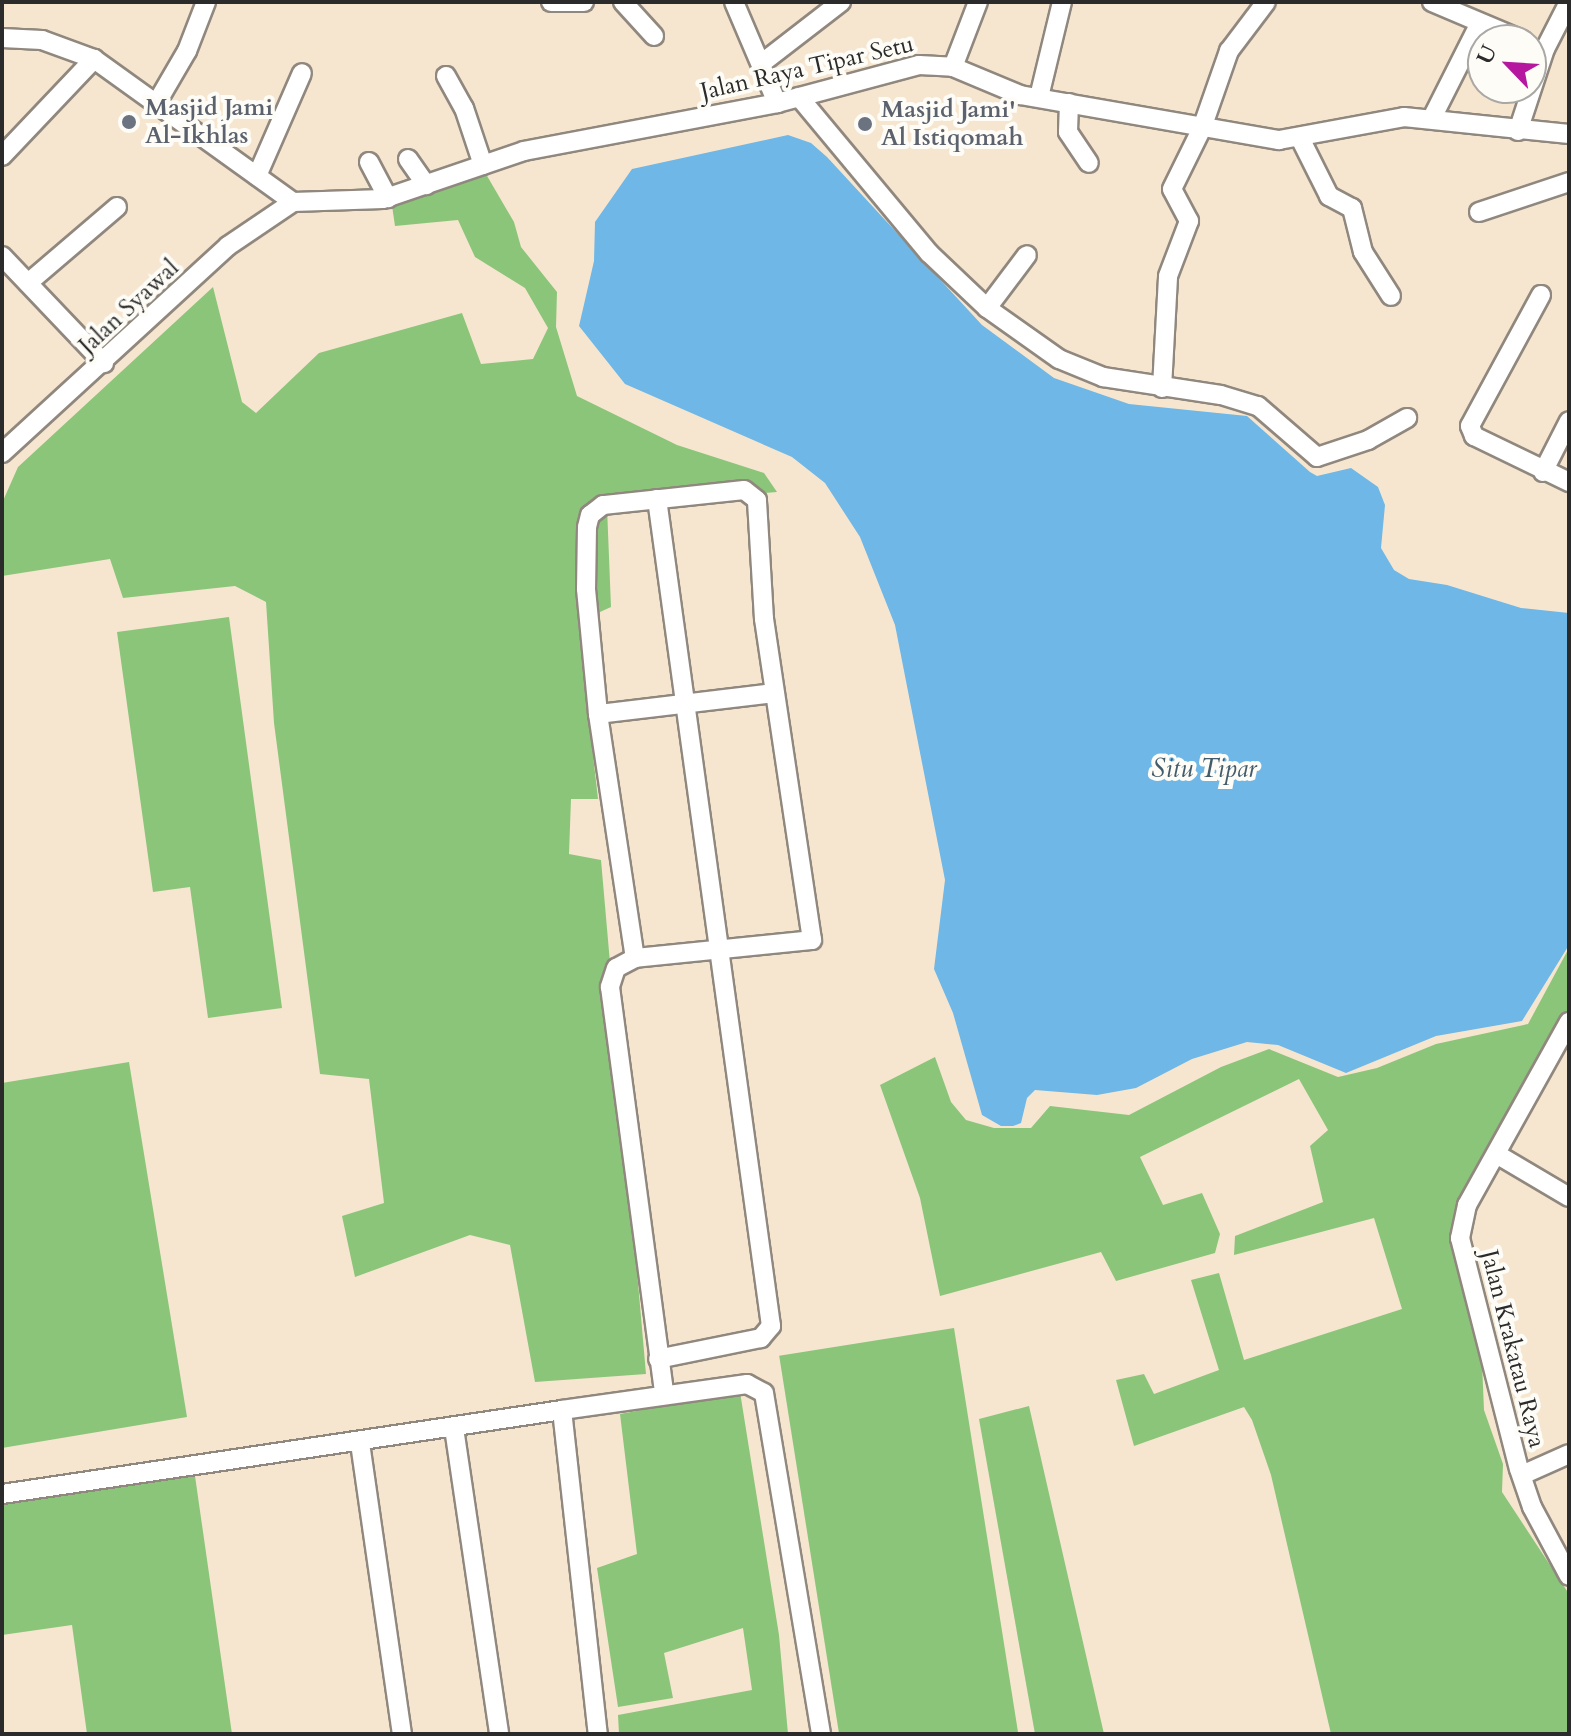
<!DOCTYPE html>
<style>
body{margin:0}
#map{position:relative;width:1571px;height:1736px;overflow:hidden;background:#f6e6d0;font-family:Cardo,serif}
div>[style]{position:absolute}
.green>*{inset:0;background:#8bc57a;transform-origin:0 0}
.water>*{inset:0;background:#6eb7e6}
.roads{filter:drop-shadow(2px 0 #90887e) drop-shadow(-2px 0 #90887e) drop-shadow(0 2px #90887e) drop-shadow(0 -2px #90887e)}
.minor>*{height:18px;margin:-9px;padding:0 9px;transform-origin:9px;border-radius:9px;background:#fff}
.dots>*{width:22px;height:22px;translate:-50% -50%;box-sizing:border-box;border:4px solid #fdfcf7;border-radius:50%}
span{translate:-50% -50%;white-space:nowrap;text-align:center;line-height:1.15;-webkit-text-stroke:8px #fdfcf7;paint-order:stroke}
.street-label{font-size:24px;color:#2b2b2b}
.worship-label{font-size:24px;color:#5b616d;font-weight:700}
.left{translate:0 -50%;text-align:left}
.water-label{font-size:26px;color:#425c6c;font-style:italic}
.frame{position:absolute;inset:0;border:4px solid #2b2b2b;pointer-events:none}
.north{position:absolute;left:1467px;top:24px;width:80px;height:80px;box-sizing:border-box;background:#fdfcf7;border:2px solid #a9a8a5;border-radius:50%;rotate:295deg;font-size:22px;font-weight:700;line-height:32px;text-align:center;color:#2b2b2b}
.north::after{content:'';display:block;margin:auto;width:28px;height:36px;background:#b5179e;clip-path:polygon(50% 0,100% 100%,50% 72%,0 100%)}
</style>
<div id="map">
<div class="green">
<i style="clip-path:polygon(483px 169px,514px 222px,521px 247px,557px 292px,556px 327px,577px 396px,677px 445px,764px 473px,777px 492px,607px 507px,611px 607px,578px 622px,598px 799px,571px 799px,569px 854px,601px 860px,646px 1374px,535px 1382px,510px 1245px,470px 1235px,355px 1277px,342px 1216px,384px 1203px,369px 1079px,320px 1074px,274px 723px,266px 602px,235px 586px,123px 598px,110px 559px,2px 576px,2px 503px,18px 467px,213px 287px,242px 402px,256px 413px,319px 353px,462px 313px,481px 364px,533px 359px,548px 328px,525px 288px,475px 257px,458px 220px,395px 226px,391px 199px)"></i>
<i style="clip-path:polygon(229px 617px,282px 1008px,208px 1018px,190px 887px,153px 892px,117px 632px)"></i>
<i style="clip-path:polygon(1569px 948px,1569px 1010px,1489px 1162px,1463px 1199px,1480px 1316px,1484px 1410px,1503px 1464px,1502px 1492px,1569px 1594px,1569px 1734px,1331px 1734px,1271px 1475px,1252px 1420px,1244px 1407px,1134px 1446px,1116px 1380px,1144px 1374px,1154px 1394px,1219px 1370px,1191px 1280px,1219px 1273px,1244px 1360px,1402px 1309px,1374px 1218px,1234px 1255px,1235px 1236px,1323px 1202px,1310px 1146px,1328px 1130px,1299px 1079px,1140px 1157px,1163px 1205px,1202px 1193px,1220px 1234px,1215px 1253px,1116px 1281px,1101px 1252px,940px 1296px,920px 1198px,880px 1085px,935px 1057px,951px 1102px,966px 1120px,994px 1128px,1031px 1128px,1050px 1106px,1129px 1115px,1221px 1067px,1269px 1049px,1338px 1077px,1377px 1068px,1436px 1044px,1528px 1024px)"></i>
<i style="clip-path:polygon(129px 1062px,187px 1417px,2px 1448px,2px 1083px)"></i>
<i style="left:954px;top:1328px;width:411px;height:177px;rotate:81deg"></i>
<i style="clip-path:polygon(740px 1392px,779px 1635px,788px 1734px,619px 1734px,618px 1715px,752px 1690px,743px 1628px,664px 1653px,673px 1698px,618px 1707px,597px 1568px,637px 1554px,620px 1414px)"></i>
<i style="clip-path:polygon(1029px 1406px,1104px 1734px,1035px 1734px,979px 1419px)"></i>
<i style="clip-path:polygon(195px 1476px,232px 1734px,87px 1734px,72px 1625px,2px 1635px,2px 1503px)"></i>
</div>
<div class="water">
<i style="clip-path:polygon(788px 135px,811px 143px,827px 157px,982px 325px,1054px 378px,1129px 404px,1247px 416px,1310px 472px,1317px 476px,1351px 468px,1378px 487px,1385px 505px,1381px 548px,1394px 570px,1409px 579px,1447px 585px,1521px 608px,1569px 613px,1569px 945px,1522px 1021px,1436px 1036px,1346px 1073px,1278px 1045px,1247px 1042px,1192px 1059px,1136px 1088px,1097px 1095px,1035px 1090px,1027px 1098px,1021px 1123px,1013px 1126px,1001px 1126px,982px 1115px,953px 1013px,934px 969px,945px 880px,895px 625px,860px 537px,825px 483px,792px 457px,625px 384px,579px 326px,594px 261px,595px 222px,632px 169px)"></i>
</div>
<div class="roads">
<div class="minor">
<i style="left:551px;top:2px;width:33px"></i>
<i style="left:623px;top:2px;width:46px;rotate:47.6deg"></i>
<i style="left:734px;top:2px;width:110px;rotate:66.9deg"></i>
<i style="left:1432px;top:2px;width:98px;rotate:22.9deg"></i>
<i style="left:2px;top:38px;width:40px;rotate:2.9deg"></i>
<i style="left:42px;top:40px;width:55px;rotate:20.1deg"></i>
<i style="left:94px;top:59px;width:245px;rotate:35.7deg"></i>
<i style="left:762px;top:63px;width:100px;rotate:-37.7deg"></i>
<i style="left:953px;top:67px;width:70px;rotate:-69deg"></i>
<i style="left:446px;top:76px;width:37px;rotate:61deg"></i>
<i style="left:464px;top:108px;width:60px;rotate:71.6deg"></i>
<i style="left:799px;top:97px;width:203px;rotate:50.2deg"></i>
<i style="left:929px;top:253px;width:80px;rotate:43.5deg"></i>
<i style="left:987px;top:308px;width:88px;rotate:35.3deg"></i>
<i style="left:1059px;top:359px;width:48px;rotate:22.2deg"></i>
<i style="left:1103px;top:377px;width:119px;rotate:8.7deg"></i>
<i style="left:1221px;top:395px;width:39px;rotate:17deg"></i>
<i style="left:1258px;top:406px;width:78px;rotate:40.8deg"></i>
<i style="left:1317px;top:457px;width:54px;rotate:-18.4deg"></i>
<i style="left:1368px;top:440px;width:45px;rotate:-29.4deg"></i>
<i style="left:1039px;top:97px;width:98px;rotate:-76.4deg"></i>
<i style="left:1069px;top:103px;width:29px;rotate:92deg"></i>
<i style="left:1068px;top:132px;width:37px;rotate:56deg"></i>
<i style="left:156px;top:104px;width:61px;rotate:-59.7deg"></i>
<i style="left:187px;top:51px;width:53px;rotate:-68.8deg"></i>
<i style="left:1432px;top:118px;width:106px;rotate:-63.2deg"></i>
<i style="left:1518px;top:131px;width:86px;rotate:-71.8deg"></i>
<i style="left:1545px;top:49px;width:53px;rotate:-62.9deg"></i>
<i style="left:1301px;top:140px;width:63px;rotate:63.4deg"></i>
<i style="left:1329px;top:196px;width:26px;rotate:28deg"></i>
<i style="left:1352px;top:208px;width:45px;rotate:76deg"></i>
<i style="left:1363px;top:252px;width:52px;rotate:57.5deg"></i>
<i style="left:2px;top:156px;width:134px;rotate:-46.5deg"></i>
<i style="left:408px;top:159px;width:32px;rotate:55deg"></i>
<i style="left:369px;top:162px;width:41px;rotate:62.2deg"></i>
<i style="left:257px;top:176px;width:112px;rotate:-66.4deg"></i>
<i style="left:293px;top:202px;width:90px;rotate:-1.9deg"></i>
<i style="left:383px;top:199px;width:149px;rotate:-18.8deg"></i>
<i style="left:524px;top:151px;width:258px;rotate:-10.7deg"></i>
<i style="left:777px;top:103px;width:147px;rotate:-15deg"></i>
<i style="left:919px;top:65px;width:34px;rotate:3deg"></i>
<i style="left:953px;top:67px;width:73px;rotate:22.7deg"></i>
<i style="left:1020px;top:95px;width:263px;rotate:9.9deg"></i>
<i style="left:1279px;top:140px;width:127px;rotate:-10.4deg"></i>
<i style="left:1404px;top:117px;width:166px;rotate:5.9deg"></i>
<i style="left:1479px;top:212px;width:95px;rotate:-18.4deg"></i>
<i style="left:2px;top:256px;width:148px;rotate:46.4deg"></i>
<i style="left:28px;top:283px;width:117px;rotate:-40.5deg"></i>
<i style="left:1541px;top:295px;width:149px;rotate:118.5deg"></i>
<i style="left:1470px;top:426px;width:11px;rotate:68deg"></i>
<i style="left:1474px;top:436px;width:106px;rotate:25.8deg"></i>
<i style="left:987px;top:308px;width:66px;rotate:-53deg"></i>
<i style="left:1162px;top:388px;width:112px;rotate:-86.9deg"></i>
<i style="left:1168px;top:276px;width:59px;rotate:-69.1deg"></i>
<i style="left:1189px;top:221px;width:36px;rotate:-118deg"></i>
<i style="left:1172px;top:189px;width:68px;rotate:-63.8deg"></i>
<i style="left:1202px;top:128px;width:82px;rotate:-70.7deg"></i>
<i style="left:1229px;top:51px;width:61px;rotate:-52.9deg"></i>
<i style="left:2px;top:453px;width:306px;rotate:-42.5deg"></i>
<i style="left:228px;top:246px;width:78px;rotate:-34.1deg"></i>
<i style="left:1543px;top:472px;width:57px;rotate:-63deg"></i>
<i style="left:657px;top:499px;width:835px;rotate:82.15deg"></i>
<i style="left:771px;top:1326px;width:16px;rotate:130deg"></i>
<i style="left:761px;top:1338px;width:105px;rotate:168.5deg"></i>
<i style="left:598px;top:714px;width:177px;rotate:-6.8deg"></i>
<i style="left:635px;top:958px;width:178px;rotate:-5.8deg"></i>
<i style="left:812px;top:940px;width:325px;rotate:-98.5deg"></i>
<i style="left:764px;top:619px;width:119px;rotate:-93.4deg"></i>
<i style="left:757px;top:500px;width:16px;rotate:-142deg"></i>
<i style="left:744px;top:490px;width:142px;rotate:173.9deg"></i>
<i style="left:603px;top:505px;width:16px;rotate:142deg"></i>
<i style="left:590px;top:515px;width:12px;rotate:104deg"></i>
<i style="left:587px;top:527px;width:62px;rotate:90.9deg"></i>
<i style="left:586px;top:589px;width:126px;rotate:84.5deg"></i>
<i style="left:598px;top:714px;width:247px;rotate:81.4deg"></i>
<i style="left:635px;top:958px;width:21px;rotate:152deg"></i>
<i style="left:616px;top:968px;width:20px;rotate:108deg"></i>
<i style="left:610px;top:987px;width:411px;rotate:82.4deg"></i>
<i style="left:1569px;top:1022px;width:210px;rotate:119.1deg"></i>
<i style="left:1467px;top:1205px;width:34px;rotate:102deg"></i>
<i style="left:1460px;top:1238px;width:238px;rotate:75.7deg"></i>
<i style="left:1519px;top:1469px;width:40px;rotate:71.1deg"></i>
<i style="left:1532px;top:1507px;width:78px;rotate:61.8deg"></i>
<i style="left:1498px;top:1155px;width:82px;rotate:30.6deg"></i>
<i style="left:562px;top:1410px;width:187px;rotate:-8deg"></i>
<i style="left:747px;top:1384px;width:19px;rotate:28deg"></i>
<i style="left:764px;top:1393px;width:346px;rotate:80.5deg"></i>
<i style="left:454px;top:1428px;width:309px;rotate:81.6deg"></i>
<i style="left:360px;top:1443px;width:294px;rotate:81.8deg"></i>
<i style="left:1522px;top:1475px;width:51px;rotate:-24.1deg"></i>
<i style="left:2px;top:1494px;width:566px;rotate:-8.53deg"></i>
<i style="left:562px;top:1410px;width:326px;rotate:83.7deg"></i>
</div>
</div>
<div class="dots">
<i style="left:129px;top:122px;background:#6b7280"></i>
<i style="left:865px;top:124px;background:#6b7280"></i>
</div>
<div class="street-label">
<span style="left:807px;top:68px;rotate:-13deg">Jalan Raya Tipar Setu</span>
<span style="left:129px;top:307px;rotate:-43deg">Jalan Syawal</span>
<span style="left:1513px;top:1349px;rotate:76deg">Jalan Krakatau Raya</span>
</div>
<div class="worship-label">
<span class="left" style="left:145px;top:122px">Masjid Jami<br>Al-Ikhlas</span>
<span class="left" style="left:881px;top:124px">Masjid Jami'<br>Al Istiqomah</span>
</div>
<div class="water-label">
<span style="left:1204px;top:769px">Situ Tipar</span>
</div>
<div class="frame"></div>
<div class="north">U</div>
</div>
